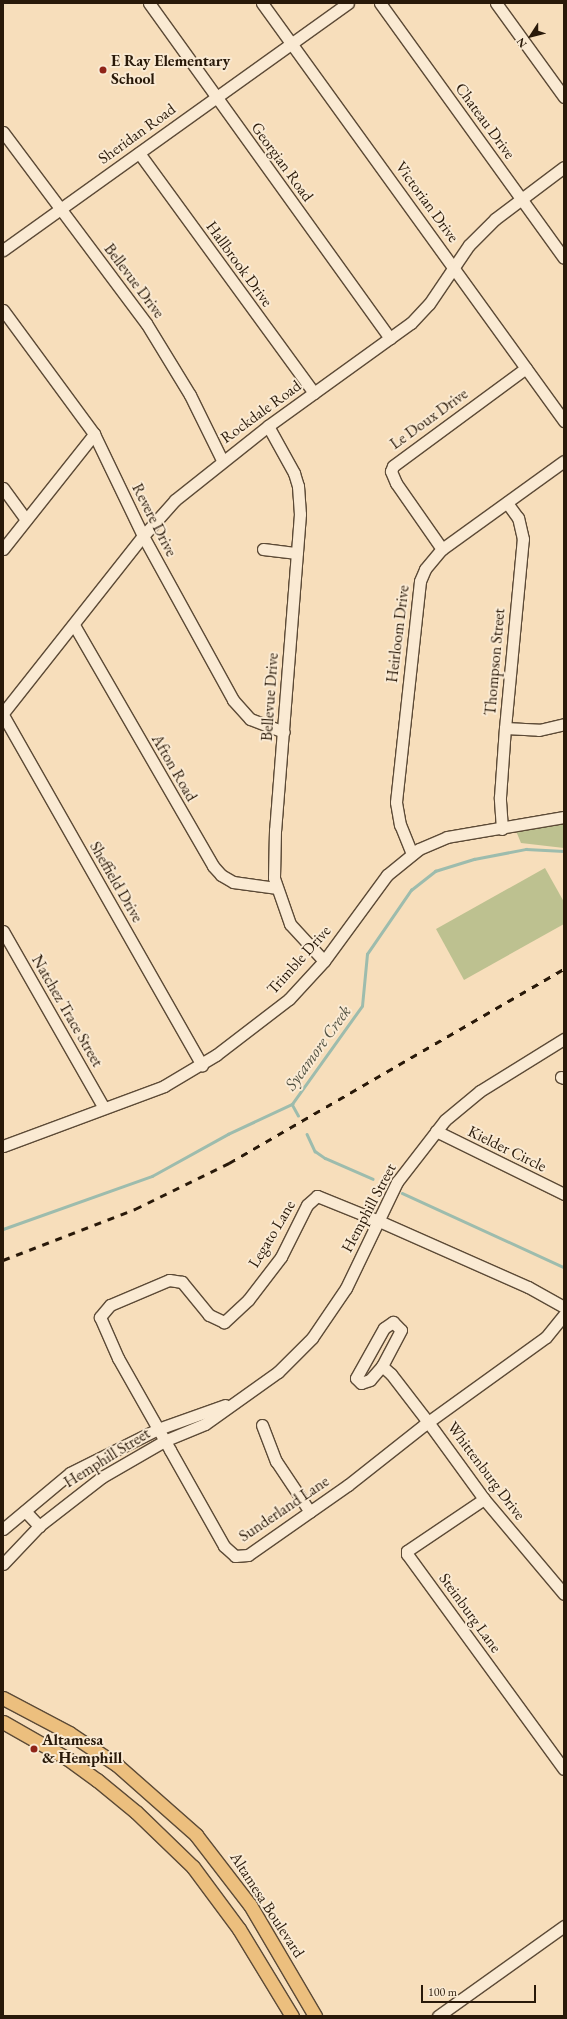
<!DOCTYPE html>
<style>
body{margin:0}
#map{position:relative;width:567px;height:2019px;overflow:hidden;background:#f7debb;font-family:"EB Garamond",serif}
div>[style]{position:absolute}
.green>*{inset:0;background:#bdc190}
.stream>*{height:2.5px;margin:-1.25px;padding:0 1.25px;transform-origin:1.25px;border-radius:1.25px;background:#9dbcad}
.roads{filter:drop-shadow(1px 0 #5c4a36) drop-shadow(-1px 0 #5c4a36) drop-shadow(0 1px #5c4a36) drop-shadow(0 -1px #5c4a36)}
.minor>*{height:11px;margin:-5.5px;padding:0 5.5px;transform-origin:5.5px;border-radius:5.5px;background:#faead3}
.major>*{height:13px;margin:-6.5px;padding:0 6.5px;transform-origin:6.5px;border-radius:6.5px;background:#ecbf7e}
.rail>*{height:2.5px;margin-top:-1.25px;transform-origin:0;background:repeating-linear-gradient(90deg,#291909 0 7px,transparent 0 14px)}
.dots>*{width:11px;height:11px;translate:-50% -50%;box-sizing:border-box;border:2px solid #faead3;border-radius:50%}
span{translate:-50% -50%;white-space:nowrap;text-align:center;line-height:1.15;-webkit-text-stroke:4px #faead3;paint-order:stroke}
.poi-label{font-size:16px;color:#291909;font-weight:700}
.left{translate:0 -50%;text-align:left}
.street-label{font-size:16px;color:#291909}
.water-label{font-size:17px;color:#525242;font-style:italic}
.frame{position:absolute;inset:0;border:4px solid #291909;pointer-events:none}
.north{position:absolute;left:511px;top:16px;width:40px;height:40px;-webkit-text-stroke:3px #faead3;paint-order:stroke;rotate:234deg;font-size:11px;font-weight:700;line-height:16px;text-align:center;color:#291909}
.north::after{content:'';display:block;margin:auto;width:14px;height:18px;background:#291909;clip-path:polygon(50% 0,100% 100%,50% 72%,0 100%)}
.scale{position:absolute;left:421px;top:1985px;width:115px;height:18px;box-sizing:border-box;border:2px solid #291909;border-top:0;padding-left:5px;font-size:12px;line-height:14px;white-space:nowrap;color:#291909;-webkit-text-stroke:3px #faead3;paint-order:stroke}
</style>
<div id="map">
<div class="green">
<i style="clip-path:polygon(564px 822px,564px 848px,521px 843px,516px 831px)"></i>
<i style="clip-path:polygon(545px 868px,564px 902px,564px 924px,464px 980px,436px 929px)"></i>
</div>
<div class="stream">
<i style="left:292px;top:1104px;width:13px;rotate:61deg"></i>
<i style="left:307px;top:1134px;width:19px;rotate:65deg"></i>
<i style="left:315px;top:1151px;width:12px;rotate:35deg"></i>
<i style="left:325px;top:1158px;width:52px;rotate:23.6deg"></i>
<i style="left:402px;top:1193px;width:178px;rotate:24.6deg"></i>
<i style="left:3px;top:1229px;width:158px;rotate:-19.6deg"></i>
<i style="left:152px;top:1176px;width:87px;rotate:-28.9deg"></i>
<i style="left:228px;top:1134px;width:71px;rotate:-25.1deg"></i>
<i style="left:292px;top:1104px;width:120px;rotate:-54.5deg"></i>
<i style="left:362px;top:1006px;width:52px;rotate:-84.5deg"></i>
<i style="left:367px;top:954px;width:78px;rotate:-55.5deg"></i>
<i style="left:411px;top:890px;width:31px;rotate:-38deg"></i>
<i style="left:435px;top:871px;width:41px;rotate:-17.1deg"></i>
<i style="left:474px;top:859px;width:53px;rotate:-10.9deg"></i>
<i style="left:526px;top:849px;width:38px;rotate:3deg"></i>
</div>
<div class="roads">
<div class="minor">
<i style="left:149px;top:3px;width:413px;rotate:54.3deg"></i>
<i style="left:262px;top:3px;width:516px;rotate:54.15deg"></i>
<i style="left:380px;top:3px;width:314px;rotate:54.2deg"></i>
<i style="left:496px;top:3px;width:116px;rotate:54.1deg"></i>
<i style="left:3px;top:132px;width:239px;rotate:53.2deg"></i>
<i style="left:146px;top:323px;width:84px;rotate:58.6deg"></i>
<i style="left:190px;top:395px;width:72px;rotate:63.8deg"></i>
<i style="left:139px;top:153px;width:297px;rotate:53.9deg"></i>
<i style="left:3px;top:250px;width:424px;rotate:-35.6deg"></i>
<i style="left:3px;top:310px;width:154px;rotate:53.7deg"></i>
<i style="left:94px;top:434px;width:113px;rotate:64.3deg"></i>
<i style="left:143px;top:536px;width:187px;rotate:61.2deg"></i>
<i style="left:233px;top:700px;width:25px;rotate:48deg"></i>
<i style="left:250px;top:719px;width:36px;rotate:21deg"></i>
<i style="left:268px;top:426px;width:54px;rotate:61deg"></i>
<i style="left:294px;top:473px;width:14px;rotate:73deg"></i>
<i style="left:298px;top:486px;width:28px;rotate:86deg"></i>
<i style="left:300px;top:514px;width:317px;rotate:94.5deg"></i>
<i style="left:275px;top:830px;width:48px;rotate:91.2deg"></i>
<i style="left:274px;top:878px;width:49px;rotate:70.8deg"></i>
<i style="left:290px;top:924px;width:50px;rotate:47.4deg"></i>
<i style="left:3px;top:488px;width:39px;rotate:54deg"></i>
<i style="left:3px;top:549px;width:147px;rotate:-51.6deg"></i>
<i style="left:263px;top:549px;width:34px;rotate:7deg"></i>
<i style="left:442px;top:549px;width:80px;rotate:-124.9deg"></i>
<i style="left:396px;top:483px;width:13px;rotate:-113deg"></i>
<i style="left:391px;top:471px;width:5px;rotate:-68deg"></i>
<i style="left:393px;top:466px;width:165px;rotate:-36.4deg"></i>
<i style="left:74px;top:625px;width:278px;rotate:60deg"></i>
<i style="left:213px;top:866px;width:12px;rotate:48deg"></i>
<i style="left:221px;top:875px;width:14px;rotate:30deg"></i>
<i style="left:233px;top:882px;width:43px;rotate:7.9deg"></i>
<i style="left:3px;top:713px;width:226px;rotate:-51.7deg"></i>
<i style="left:143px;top:536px;width:48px;rotate:-48.4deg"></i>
<i style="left:175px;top:500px;width:119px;rotate:-38.5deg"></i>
<i style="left:268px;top:426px;width:176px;rotate:-35.8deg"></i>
<i style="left:411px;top:323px;width:26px;rotate:-47deg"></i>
<i style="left:429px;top:304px;width:71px;rotate:-55.9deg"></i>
<i style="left:469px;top:245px;width:37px;rotate:-45deg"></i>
<i style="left:495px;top:219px;width:86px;rotate:-37deg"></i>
<i style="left:3px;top:715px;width:403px;rotate:60.4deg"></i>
<i style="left:505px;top:728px;width:34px;rotate:3deg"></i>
<i style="left:539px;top:730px;width:26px;rotate:-13deg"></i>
<i style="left:502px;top:829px;width:32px;rotate:-94deg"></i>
<i style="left:500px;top:797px;width:69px;rotate:-85.9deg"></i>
<i style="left:505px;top:728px;width:190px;rotate:-84.6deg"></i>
<i style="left:523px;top:539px;width:22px;rotate:-103deg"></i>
<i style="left:518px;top:518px;width:19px;rotate:-126deg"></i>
<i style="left:412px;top:854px;width:31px;rotate:-112deg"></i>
<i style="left:400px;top:825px;width:23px;rotate:-100deg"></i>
<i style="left:396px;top:802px;width:222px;rotate:-83.8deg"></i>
<i style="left:420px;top:581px;width:13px;rotate:-67deg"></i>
<i style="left:425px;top:569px;width:26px;rotate:-50deg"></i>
<i style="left:442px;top:549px;width:150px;rotate:-35.8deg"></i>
<i style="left:3px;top:931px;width:202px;rotate:60.3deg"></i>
<i style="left:561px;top:1077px;width:3px;rotate:18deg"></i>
<i style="left:436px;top:1131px;width:143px;rotate:26.2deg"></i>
<i style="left:3px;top:1146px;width:172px;rotate:-20.4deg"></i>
<i style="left:164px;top:1086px;width:61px;rotate:-30.8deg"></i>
<i style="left:216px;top:1055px;width:92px;rotate:-37.5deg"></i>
<i style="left:289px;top:999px;width:52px;rotate:-47.4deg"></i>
<i style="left:324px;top:961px;width:107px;rotate:-53.8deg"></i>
<i style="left:387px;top:875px;width:41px;rotate:-39.1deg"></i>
<i style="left:419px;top:849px;width:30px;rotate:-23deg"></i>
<i style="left:447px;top:837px;width:119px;rotate:-9.7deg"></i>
<i style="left:564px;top:1307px;width:41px;rotate:-150.9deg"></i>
<i style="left:528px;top:1287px;width:163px;rotate:-156.1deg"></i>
<i style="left:379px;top:1221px;width:67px;rotate:-158deg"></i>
<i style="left:317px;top:1196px;width:13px;rotate:138deg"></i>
<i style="left:307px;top:1205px;width:58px;rotate:116.6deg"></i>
<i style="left:281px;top:1257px;width:54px;rotate:127.5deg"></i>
<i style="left:248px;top:1300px;width:33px;rotate:137deg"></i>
<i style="left:224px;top:1322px;width:17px;rotate:-155deg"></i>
<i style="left:209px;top:1315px;width:43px;rotate:-129.3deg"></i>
<i style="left:182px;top:1282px;width:13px;rotate:-171deg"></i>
<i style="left:169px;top:1280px;width:64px;rotate:157deg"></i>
<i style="left:110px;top:1305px;width:16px;rotate:130deg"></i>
<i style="left:100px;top:1317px;width:45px;rotate:66.3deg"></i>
<i style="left:118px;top:1358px;width:106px;rotate:60.5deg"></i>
<i style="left:170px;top:1450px;width:110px;rotate:60.6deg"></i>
<i style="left:224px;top:1546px;width:15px;rotate:42deg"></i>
<i style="left:235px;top:1556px;width:13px;rotate:-4deg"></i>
<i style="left:248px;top:1555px;width:122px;rotate:-35deg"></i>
<i style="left:348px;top:1485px;width:97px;rotate:-38.3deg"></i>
<i style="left:424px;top:1425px;width:150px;rotate:-35.8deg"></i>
<i style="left:546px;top:1337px;width:28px;rotate:-51deg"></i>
<i style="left:382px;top:1366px;width:18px;rotate:131deg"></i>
<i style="left:370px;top:1380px;width:9px;rotate:162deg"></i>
<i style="left:361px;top:1383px;width:7px;rotate:-135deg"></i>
<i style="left:356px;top:1378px;width:57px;rotate:-60.8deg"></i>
<i style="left:384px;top:1328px;width:11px;rotate:-34deg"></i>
<i style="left:393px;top:1322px;width:11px;rotate:45deg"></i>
<i style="left:401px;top:1330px;width:41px;rotate:117.8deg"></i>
<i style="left:382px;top:1366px;width:12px;rotate:42deg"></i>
<i style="left:391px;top:1374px;width:61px;rotate:52.4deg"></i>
<i style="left:428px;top:1422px;width:95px;rotate:54deg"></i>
<i style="left:484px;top:1499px;width:124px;rotate:49.9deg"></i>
<i style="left:262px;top:1425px;width:39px;rotate:69deg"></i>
<i style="left:276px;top:1461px;width:61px;rotate:56.3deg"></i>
<i style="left:484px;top:1499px;width:93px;rotate:146deg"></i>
<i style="left:407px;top:1551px;width:3px;rotate:90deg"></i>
<i style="left:407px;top:1554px;width:266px;rotate:53.9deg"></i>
<i style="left:25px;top:1511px;width:21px;rotate:47deg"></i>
<i style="left:3px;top:1529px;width:87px;rotate:-39.9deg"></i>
<i style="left:70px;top:1473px;width:98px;rotate:-26.6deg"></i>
<i style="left:158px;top:1429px;width:71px;rotate:-19.7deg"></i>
<i style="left:3px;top:1564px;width:52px;rotate:-46.5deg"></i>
<i style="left:39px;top:1526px;width:80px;rotate:-37.9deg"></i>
<i style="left:102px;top:1477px;width:72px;rotate:-30.1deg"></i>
<i style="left:164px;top:1441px;width:44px;rotate:-22.5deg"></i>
<i style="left:205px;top:1424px;width:90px;rotate:-35.5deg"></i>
<i style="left:278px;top:1372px;width:48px;rotate:-45deg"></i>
<i style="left:312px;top:1338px;width:60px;rotate:-55.8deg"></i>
<i style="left:346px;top:1288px;width:118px;rotate:-64.3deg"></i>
<i style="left:397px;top:1182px;width:78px;rotate:-52.3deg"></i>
<i style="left:445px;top:1120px;width:45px;rotate:-39.6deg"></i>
<i style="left:480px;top:1091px;width:99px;rotate:-31.8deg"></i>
<i style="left:438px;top:2016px;width:155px;rotate:-35.5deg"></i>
</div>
<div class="major">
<i style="left:3px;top:1698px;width:75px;rotate:27.9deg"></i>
<i style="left:69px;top:1733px;width:58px;rotate:33.7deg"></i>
<i style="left:117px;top:1765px;width:106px;rotate:41.5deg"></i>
<i style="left:196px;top:1835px;width:88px;rotate:52.4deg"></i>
<i style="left:250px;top:1905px;width:129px;rotate:59.6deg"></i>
<i style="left:3px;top:1722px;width:75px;rotate:29.6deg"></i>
<i style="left:68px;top:1759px;width:36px;rotate:36deg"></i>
<i style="left:97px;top:1780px;width:50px;rotate:39.4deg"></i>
<i style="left:136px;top:1812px;width:79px;rotate:44deg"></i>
<i style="left:193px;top:1867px;width:77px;rotate:53.4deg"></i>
<i style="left:239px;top:1929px;width:102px;rotate:58.7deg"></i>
</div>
</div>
<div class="rail">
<i style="left:3px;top:1260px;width:142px;rotate:-21.1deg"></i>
<i style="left:135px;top:1209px;width:105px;rotate:-26.1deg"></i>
<i style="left:229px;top:1163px;width:387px;rotate:-30.1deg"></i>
</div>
<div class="dots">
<i style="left:103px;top:70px;background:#8f2418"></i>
<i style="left:34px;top:1749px;background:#8f2418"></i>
</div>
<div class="poi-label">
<span class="left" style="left:111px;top:70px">E Ray Elementary<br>School</span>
<span class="left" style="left:42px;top:1749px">Altamesa<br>&amp; Hemphill</span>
</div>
<div class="street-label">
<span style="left:485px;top:121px;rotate:54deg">Chateau Drive</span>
<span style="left:137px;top:134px;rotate:-36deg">Sheridan Road</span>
<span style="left:282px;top:162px;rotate:54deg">Georgian Road</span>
<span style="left:427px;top:202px;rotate:54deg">Victorian Drive</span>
<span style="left:239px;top:264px;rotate:54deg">Hallbrook Drive</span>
<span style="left:134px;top:281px;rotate:53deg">Bellevue Drive</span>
<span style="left:261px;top:412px;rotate:-36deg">Rockdale Road</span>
<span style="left:429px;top:419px;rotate:-36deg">Le Doux Drive</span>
<span style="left:154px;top:520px;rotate:63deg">Revere Drive</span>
<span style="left:398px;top:634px;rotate:-83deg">Heirloom Drive</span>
<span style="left:495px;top:662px;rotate:-85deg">Thompson Street</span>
<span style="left:270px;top:697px;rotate:-86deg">Bellevue Drive</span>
<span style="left:174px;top:768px;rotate:60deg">Afton Road</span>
<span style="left:116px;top:882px;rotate:60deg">Sheffield Drive</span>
<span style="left:299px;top:960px;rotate:-48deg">Trimble Drive</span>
<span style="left:67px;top:1011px;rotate:60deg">Natchez Trace Street</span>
<span style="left:507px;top:1149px;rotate:26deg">Kielder Circle</span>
<span style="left:369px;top:1208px;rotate:-62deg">Hemphill Street</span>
<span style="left:272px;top:1234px;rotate:-59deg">Legato Lane</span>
<span style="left:107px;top:1458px;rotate:-32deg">Hemphill Street</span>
<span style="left:486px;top:1471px;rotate:53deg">Whittenburg Drive</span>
<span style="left:284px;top:1509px;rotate:-34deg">Sunderland Lane</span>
<span style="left:470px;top:1613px;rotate:54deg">Steinburg Lane</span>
<span style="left:267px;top:1905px;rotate:57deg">Altamesa Boulevard</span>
</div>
<div class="water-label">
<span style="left:318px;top:1048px;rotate:-54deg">Sycamore Creek</span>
</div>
<div class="frame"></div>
<div class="north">N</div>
<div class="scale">100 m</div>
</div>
